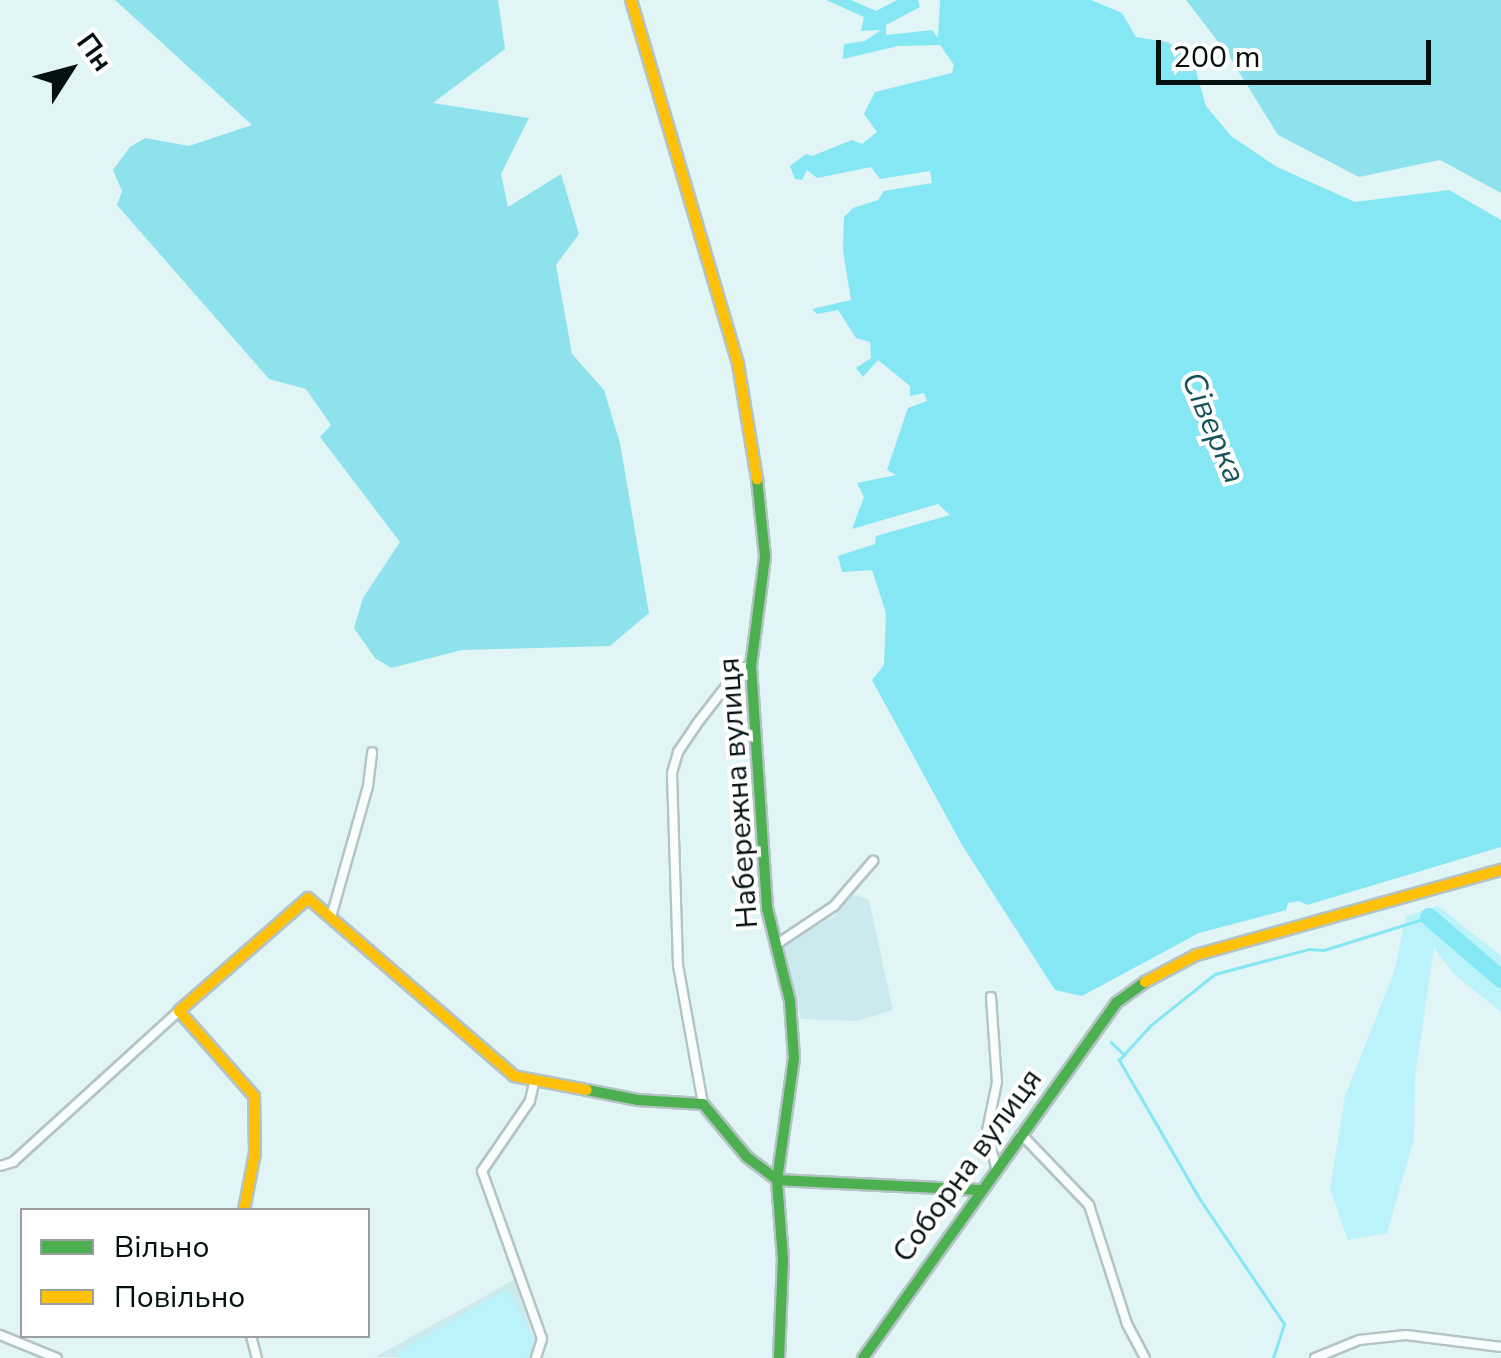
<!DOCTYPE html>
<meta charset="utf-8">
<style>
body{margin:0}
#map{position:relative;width:1501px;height:1358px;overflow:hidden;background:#e1f4f6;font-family:"Nunito Sans",sans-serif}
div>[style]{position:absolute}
.built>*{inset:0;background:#cbeaee}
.green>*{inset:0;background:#bcf2f9}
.forest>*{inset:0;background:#8ee2ec}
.water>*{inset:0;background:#84e7f3}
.stream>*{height:2.5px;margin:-1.25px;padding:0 1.25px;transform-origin:1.25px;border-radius:1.25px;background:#84e7f3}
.river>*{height:18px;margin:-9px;padding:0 9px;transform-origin:9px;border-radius:9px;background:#84e7f3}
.roads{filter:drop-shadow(2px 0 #b4c3c4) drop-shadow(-2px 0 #b4c3c4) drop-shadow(0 2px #b4c3c4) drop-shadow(0 -2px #b4c3c4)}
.street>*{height:8px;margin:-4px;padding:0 4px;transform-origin:4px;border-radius:4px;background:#fafdfe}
.fast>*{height:10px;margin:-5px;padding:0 5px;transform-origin:5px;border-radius:5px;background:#4caf50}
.slow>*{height:10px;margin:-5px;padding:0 5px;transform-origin:5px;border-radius:5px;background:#ffc107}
span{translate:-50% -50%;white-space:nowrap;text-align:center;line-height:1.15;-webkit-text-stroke:8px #fff;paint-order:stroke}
.street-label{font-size:30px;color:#051011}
.water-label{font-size:32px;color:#185259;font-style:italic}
.legend{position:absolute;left:20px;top:1208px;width:350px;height:130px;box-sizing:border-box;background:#fff;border:2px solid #9b9fa0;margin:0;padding:12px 18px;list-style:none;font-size:30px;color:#051011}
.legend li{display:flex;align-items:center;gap:20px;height:50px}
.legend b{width:50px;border:2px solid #9b9fa0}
.north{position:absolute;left:20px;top:20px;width:100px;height:100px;-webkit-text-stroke:8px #fff;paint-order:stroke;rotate:54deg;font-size:28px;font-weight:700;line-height:40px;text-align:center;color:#051011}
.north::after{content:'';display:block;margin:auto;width:35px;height:45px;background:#051011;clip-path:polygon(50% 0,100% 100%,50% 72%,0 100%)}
.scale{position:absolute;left:1156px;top:40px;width:275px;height:45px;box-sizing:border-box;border:5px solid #051011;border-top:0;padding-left:12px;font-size:30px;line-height:35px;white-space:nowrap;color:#051011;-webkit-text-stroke:8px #fff;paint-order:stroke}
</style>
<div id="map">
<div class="built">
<i style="clip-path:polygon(850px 893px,869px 900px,893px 1010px,856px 1021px,801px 1019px,784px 943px,833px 917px)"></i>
<i style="clip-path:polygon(514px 1280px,540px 1358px,375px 1357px)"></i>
</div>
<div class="green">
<i style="clip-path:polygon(1438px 906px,1501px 956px,1501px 1012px,1455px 975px,1434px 948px,1415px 1077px,1414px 1139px,1387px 1233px,1348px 1240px,1330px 1189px,1345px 1096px,1394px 972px,1406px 916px)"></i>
<i style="clip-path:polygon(507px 1289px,540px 1349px,525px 1358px,399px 1358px,396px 1353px)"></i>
</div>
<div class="forest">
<i style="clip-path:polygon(115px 0,498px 0,505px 49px,433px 103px,529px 118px,501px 174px,508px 207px,561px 174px,579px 234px,556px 265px,572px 354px,604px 390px,620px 443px,649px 613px,610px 646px,462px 650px,391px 668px,375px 658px,354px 628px,363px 598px,400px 542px,320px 437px,331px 425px,306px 389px,269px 379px,117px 205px,122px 191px,113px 170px,130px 147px,145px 138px,189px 146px,252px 125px)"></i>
<i style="clip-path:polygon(1186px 0,1501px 0,1501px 193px,1440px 160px,1359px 177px,1278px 135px,1229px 56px)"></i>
</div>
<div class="water">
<i style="clip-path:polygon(826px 0,851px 0,876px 11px,897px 0,918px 0,920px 7px,886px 25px,886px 35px,932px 30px,938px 38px,940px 0,1091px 0,1122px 13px,1136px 37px,1167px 42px,1192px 57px,1206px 106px,1231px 136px,1277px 167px,1355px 202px,1449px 190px,1501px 220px,1501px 847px,1307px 905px,1299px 901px,1288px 903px,1286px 910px,1199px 933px,1082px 996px,1055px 990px,962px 845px,872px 680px,884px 665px,886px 613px,872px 570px,842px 572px,838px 556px,875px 544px,876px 536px,950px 515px,938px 504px,852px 529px,864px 497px,857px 483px,896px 475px,887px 470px,908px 408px,927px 401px,924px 393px,910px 396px,910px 386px,878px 360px,863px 377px,856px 368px,871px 358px,870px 342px,856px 338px,838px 310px,817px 314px,812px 309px,851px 300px,843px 251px,844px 217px,853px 208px,878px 200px,884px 191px,932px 183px,930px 171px,880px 179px,871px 167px,817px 178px,807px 170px,802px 180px,795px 179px,790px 166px,806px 154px,812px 156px,852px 140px,862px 144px,877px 132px,864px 114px,875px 92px,952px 73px,954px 65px,940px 45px,898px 46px,843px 59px,844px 44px,865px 41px,881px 30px,861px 31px,864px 17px)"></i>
</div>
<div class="stream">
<i style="left:1111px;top:1042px;width:19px;rotate:43deg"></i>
<i style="left:1273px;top:1358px;width:36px;rotate:-72deg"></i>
<i style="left:1284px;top:1324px;width:150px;rotate:-124.1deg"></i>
<i style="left:1200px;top:1200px;width:162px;rotate:-120.1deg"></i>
<i style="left:1119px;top:1060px;width:47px;rotate:-47.6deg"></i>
<i style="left:1151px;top:1025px;width:82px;rotate:-38.6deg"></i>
<i style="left:1215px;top:974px;width:97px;rotate:-14.9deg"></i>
<i style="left:1309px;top:949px;width:15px;rotate:4deg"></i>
<i style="left:1324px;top:950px;width:110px;rotate:-17.4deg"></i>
</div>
<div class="river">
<i style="left:1429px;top:917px;width:95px;rotate:40.7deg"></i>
</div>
<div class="roads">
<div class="street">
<i style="left:331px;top:917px;width:136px;rotate:-74.2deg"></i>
<i style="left:368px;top:786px;width:34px;rotate:-83deg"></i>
<i style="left:777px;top:944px;width:69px;rotate:-33.7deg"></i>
<i style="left:834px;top:906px;width:60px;rotate:-49.1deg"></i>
<i style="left:991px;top:997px;width:85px;rotate:86deg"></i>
<i style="left:997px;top:1082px;width:50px;rotate:101.5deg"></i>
<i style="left:987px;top:1131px;width:37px;rotate:76deg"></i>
<i style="left:534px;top:1083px;width:18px;rotate:103deg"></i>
<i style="left:530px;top:1101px;width:85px;rotate:124.4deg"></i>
<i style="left:482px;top:1171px;width:178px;rotate:70.3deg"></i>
<i style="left:542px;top:1339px;width:20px;rotate:108deg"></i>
<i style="left:703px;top:1104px;width:141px;rotate:-100.2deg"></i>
<i style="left:678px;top:965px;width:192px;rotate:-91.8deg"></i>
<i style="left:672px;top:773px;width:22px;rotate:-74deg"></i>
<i style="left:678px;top:752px;width:32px;rotate:-56deg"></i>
<i style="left:696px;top:725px;width:72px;rotate:-52.3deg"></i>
<i style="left:740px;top:668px;width:11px;rotate:-10deg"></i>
<i style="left:1021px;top:1134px;width:98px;rotate:46.2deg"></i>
<i style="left:1089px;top:1205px;width:125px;rotate:72.3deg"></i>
<i style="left:1127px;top:1324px;width:38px;rotate:62deg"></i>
<i style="left:0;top:1166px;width:14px;rotate:-17deg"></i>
<i style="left:13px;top:1162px;width:224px;rotate:-42.3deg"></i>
<i style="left:0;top:1335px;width:61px;rotate:22deg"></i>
<i style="left:251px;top:1336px;width:23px;rotate:75deg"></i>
<i style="left:1315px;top:1358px;width:48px;rotate:-22.2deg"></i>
<i style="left:1359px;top:1340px;width:47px;rotate:-6.1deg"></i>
<i style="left:1406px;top:1335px;width:96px;rotate:7.2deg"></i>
</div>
<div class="fast">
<i style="left:757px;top:479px;width:78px;rotate:84.1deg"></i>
<i style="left:765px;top:557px;width:110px;rotate:97.3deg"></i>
<i style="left:751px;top:666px;width:243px;rotate:86.2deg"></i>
<i style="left:767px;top:908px;width:96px;rotate:76.1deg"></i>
<i style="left:790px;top:1001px;width:57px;rotate:86deg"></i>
<i style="left:794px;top:1058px;width:123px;rotate:97.9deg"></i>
<i style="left:777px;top:1180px;width:79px;rotate:85.7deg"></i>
<i style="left:783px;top:1259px;width:99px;rotate:92.3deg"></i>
<i style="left:587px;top:1090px;width:52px;rotate:11.1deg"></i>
<i style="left:638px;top:1100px;width:65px;rotate:3.5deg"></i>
<i style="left:703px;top:1104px;width:69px;rotate:50.3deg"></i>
<i style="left:747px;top:1157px;width:38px;rotate:37deg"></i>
<i style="left:777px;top:1180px;width:203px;rotate:2.8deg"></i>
<i style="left:863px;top:1358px;width:436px;rotate:-54.5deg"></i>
<i style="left:1116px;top:1003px;width:36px;rotate:-36deg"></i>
</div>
<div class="slow">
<i style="left:631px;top:0;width:379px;rotate:73.6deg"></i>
<i style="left:738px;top:364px;width:117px;rotate:80.6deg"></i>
<i style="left:1145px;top:982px;width:58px;rotate:-27.9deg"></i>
<i style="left:1196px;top:955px;width:317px;rotate:-15.6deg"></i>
<i style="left:244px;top:1210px;width:58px;rotate:-79.1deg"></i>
<i style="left:255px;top:1153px;width:57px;rotate:-91deg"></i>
<i style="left:254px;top:1096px;width:113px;rotate:-131.4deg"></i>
<i style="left:179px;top:1011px;width:171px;rotate:-41.2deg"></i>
<i style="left:308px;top:898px;width:272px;rotate:40.8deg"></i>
<i style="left:514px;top:1076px;width:74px;rotate:10.9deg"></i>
</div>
</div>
<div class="street-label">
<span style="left:739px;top:793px;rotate:-94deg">Набережна вулиця</span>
<span style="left:968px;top:1166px;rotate:-54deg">Соборна вулиця</span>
</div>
<div class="water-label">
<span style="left:1213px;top:428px;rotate:67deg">Сіверка</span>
</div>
<ul class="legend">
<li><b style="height:12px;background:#4caf50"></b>Вільно</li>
<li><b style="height:12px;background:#ffc107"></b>Повільно</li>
</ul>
<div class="north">Пн</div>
<div class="scale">200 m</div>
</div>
